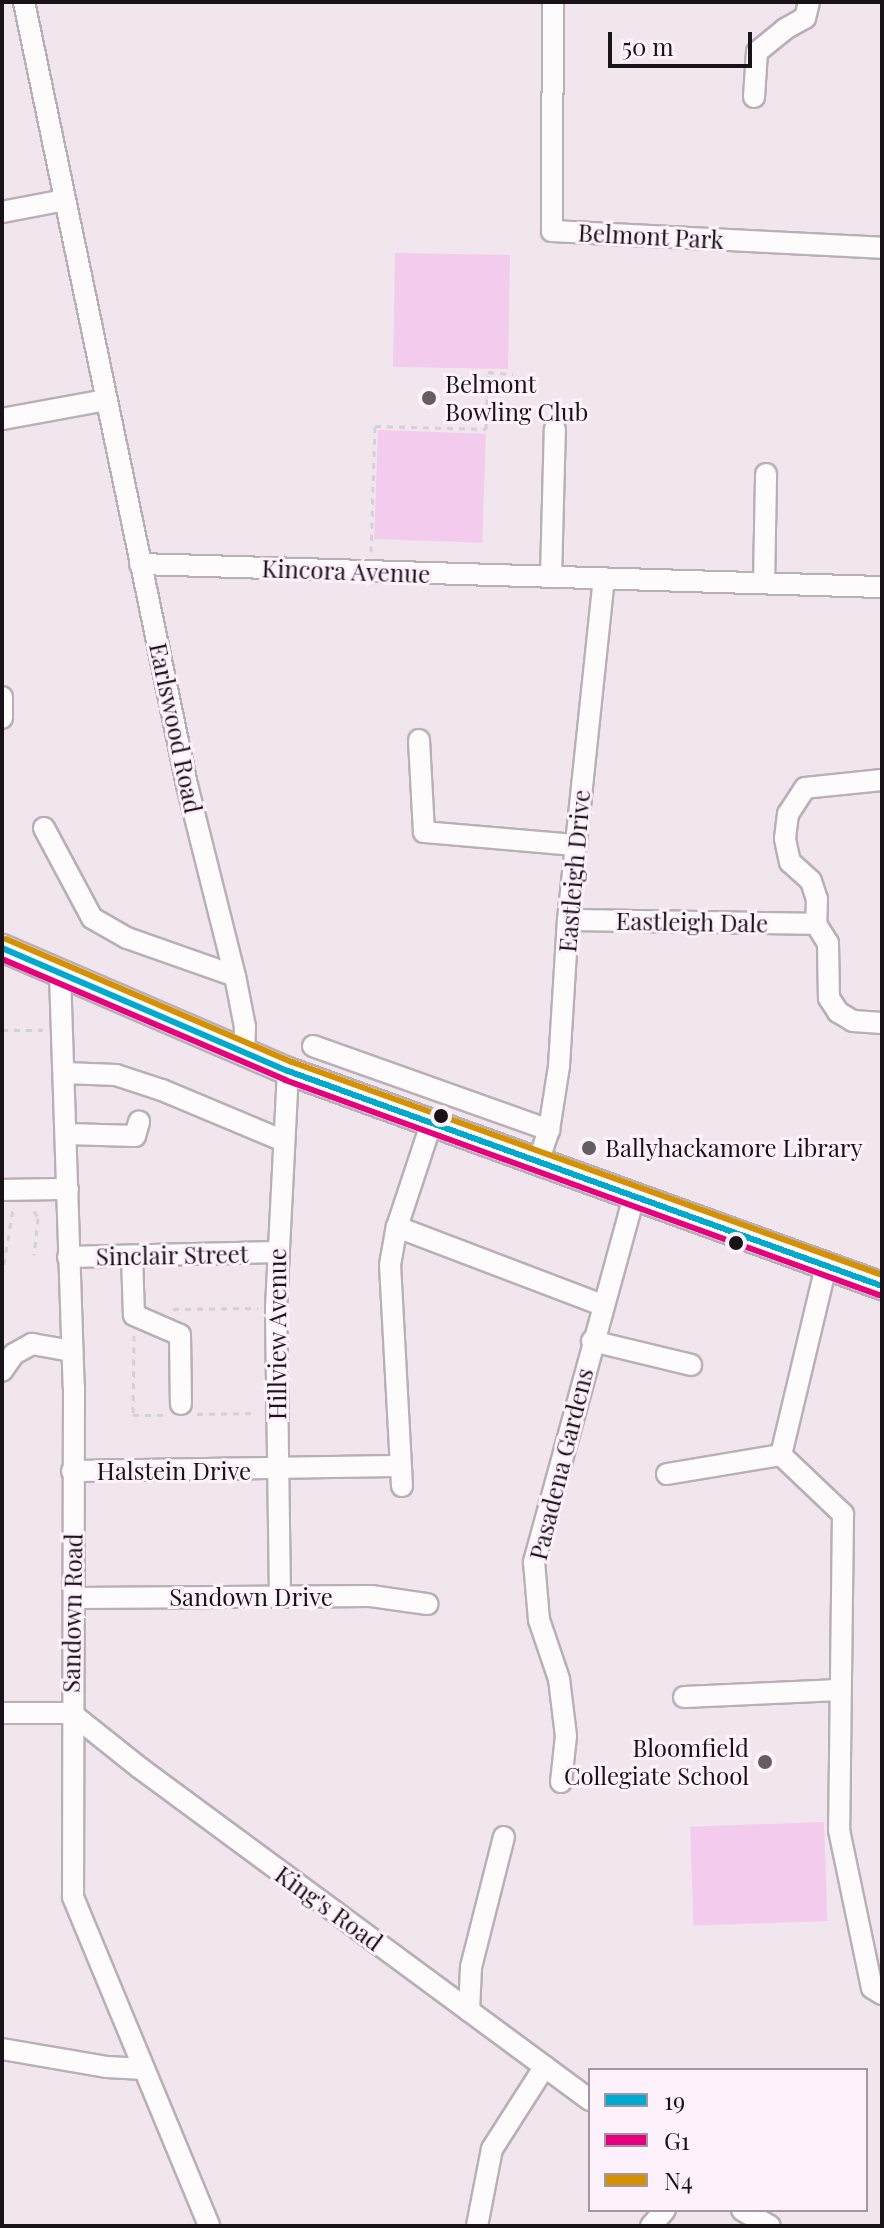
<!DOCTYPE html>
<style>
body{margin:0}
#map{position:relative;width:884px;height:2228px;overflow:hidden;background:#f1e6ee;font-family:"Playfair Display",serif}
div>[style]{position:absolute}
.green>*{inset:0;background:#f3cbed;transform-origin:0 0}
.path>*{height:3px;margin-top:-1.5px;transform-origin:0;background:repeating-linear-gradient(90deg,#d4d1d4 0 6px,transparent 0 12px)}
.roads{filter:drop-shadow(2px 0 #b9b0b7) drop-shadow(-2px 0 #b9b0b7) drop-shadow(0 2px #b9b0b7) drop-shadow(0 -2px #b9b0b7)}
.minor>*{height:20px;margin:-10px;padding:0 10px;transform-origin:10px;border-radius:10px;background:#fdfbfc}
.major>*{height:26px;margin:-13px;padding:0 13px;transform-origin:13px;border-radius:13px;background:#fdfbfc}
.bus-1>*{height:6px;margin:-3px;padding:0 3px;transform-origin:3px;border-radius:3px;background:#00a9ce}
.bus-2>*{height:6px;margin:-3px;padding:0 3px;transform-origin:3px;border-radius:3px;background:#e5007d}
.bus-3>*{height:6px;margin:-3px;padding:0 3px;transform-origin:3px;border-radius:3px;background:#d69004}
.dots>*{width:22px;height:22px;translate:-50% -50%;box-sizing:border-box;border:4px solid #fdf1fc;border-radius:50%}
span{translate:-50% -50%;white-space:nowrap;text-align:center;line-height:1.15;-webkit-text-stroke:6px #fdf1fc;paint-order:stroke}
.street-label{font-size:24px;color:#191319}
.poi-label{font-size:24px;color:#191319}
.left{translate:0 -50%;text-align:left}
.right{translate:-100% -50%;text-align:right}
.frame{position:absolute;inset:0;border:4px solid #191319;pointer-events:none}
.legend{position:absolute;left:588px;top:2068px;width:280px;height:144px;box-sizing:border-box;background:#fdf1fc;border:2px solid #a298a1;margin:0;padding:10px 14px;list-style:none;font-size:24px;color:#191319}
.legend li{display:flex;align-items:center;gap:16px;height:40px}
.legend b{width:40px;border:2px solid #a298a1}
.scale{position:absolute;left:608px;top:32px;width:144px;height:36px;box-sizing:border-box;border:4px solid #191319;border-top:0;padding-left:10px;font-size:24px;line-height:28px;white-space:nowrap;color:#191319;-webkit-text-stroke:6px #fdf1fc;paint-order:stroke}
</style>
<div id="map">
<div class="green">
<i style="left:395px;top:253px;width:115px;height:114px;rotate:1deg"></i>
<i style="left:378px;top:430px;width:108px;height:109px;rotate:2deg"></i>
<i style="left:824px;top:1822px;width:99px;height:134px;rotate:88deg"></i>
</div>
<div class="path">
<i style="left:371px;top:552px;width:126px;rotate:-88.2deg"></i>
<i style="left:375px;top:426px;width:111px;rotate:1.5deg"></i>
<i style="left:486px;top:429px;width:57px;rotate:-88deg"></i>
<i style="left:488px;top:372px;width:25px;rotate:5deg"></i>
<i style="left:2px;top:1030px;width:41px"></i>
<i style="left:34px;top:1211px;width:8px;rotate:60deg"></i>
<i style="left:38px;top:1218px;width:37px;rotate:96deg"></i>
<i style="left:2px;top:1276px;width:68px;rotate:-80.7deg"></i>
<i style="left:173px;top:1309px;width:85px;rotate:-0.7deg"></i>
<i style="left:134px;top:1335px;width:80px;rotate:90.7deg"></i>
<i style="left:133px;top:1415px;width:32px"></i>
<i style="left:197px;top:1414px;width:60px;rotate:-1deg"></i>
</div>
<div class="roads">
<div class="minor">
<i style="left:24px;top:2px;width:800px;rotate:78.24deg"></i>
<i style="left:187px;top:785px;width:197px;rotate:75.9deg"></i>
<i style="left:235px;top:976px;width:52px;rotate:78.9deg"></i>
<i style="left:245px;top:1027px;width:28px;rotate:92deg"></i>
<i style="left:553px;top:2px;width:229px;rotate:90.3deg"></i>
<i style="left:552px;top:231px;width:330px;rotate:2.9deg"></i>
<i style="left:754px;top:97px;width:45px;rotate:-86.2deg"></i>
<i style="left:757px;top:52px;width:36px;rotate:-39deg"></i>
<i style="left:785px;top:29px;width:23px;rotate:-29deg"></i>
<i style="left:805px;top:18px;width:16px;rotate:-76deg"></i>
<i style="left:2px;top:212px;width:64px;rotate:-10.8deg"></i>
<i style="left:2px;top:419px;width:106px;rotate:-10.4deg"></i>
<i style="left:140px;top:564px;width:742px;rotate:1.78deg"></i>
<i style="left:551px;top:577px;width:148px;rotate:-88.5deg"></i>
<i style="left:764px;top:583px;width:109px;rotate:-88.9deg"></i>
<i style="left:2px;top:697px;width:21px;rotate:90deg"></i>
<i style="left:419px;top:740px;width:92px;rotate:86.9deg"></i>
<i style="left:424px;top:832px;width:153px;rotate:4.9deg"></i>
<i style="left:882px;top:780px;width:77px;rotate:174.1deg"></i>
<i style="left:805px;top:788px;width:31px;rotate:123deg"></i>
<i style="left:788px;top:814px;width:25px;rotate:97deg"></i>
<i style="left:785px;top:839px;width:24px;rotate:78deg"></i>
<i style="left:790px;top:862px;width:28px;rotate:42deg"></i>
<i style="left:811px;top:881px;width:19px;rotate:72deg"></i>
<i style="left:817px;top:899px;width:25px;rotate:92deg"></i>
<i style="left:816px;top:924px;width:22px;rotate:58deg"></i>
<i style="left:828px;top:943px;width:55px;rotate:89deg"></i>
<i style="left:829px;top:998px;width:17px;rotate:57deg"></i>
<i style="left:838px;top:1012px;width:17px;rotate:31deg"></i>
<i style="left:853px;top:1021px;width:29px;rotate:4deg"></i>
<i style="left:44px;top:828px;width:102px;rotate:61.9deg"></i>
<i style="left:92px;top:918px;width:40px;rotate:29.7deg"></i>
<i style="left:127px;top:938px;width:114px;rotate:19.4deg"></i>
<i style="left:568px;top:920px;width:248px;rotate:0.9deg"></i>
<i style="left:60px;top:974px;width:413px;rotate:88.1deg"></i>
<i style="left:74px;top:1387px;width:510px;rotate:90.11deg"></i>
<i style="left:73px;top:1897px;width:356px;rotate:67.5deg"></i>
<i style="left:313px;top:1046px;width:251px;rotate:19.6deg"></i>
<i style="left:65px;top:1073px;width:51px;rotate:2.2deg"></i>
<i style="left:116px;top:1075px;width:48px;rotate:18.1deg"></i>
<i style="left:162px;top:1090px;width:132px;rotate:22.7deg"></i>
<i style="left:67px;top:1134px;width:68px;rotate:1.7deg"></i>
<i style="left:135px;top:1136px;width:15px;rotate:-74deg"></i>
<i style="left:538px;top:1162px;width:34px;rotate:-71deg"></i>
<i style="left:549px;top:1130px;width:65px;rotate:-81.1deg"></i>
<i style="left:559px;top:1066px;width:146px;rotate:-86.5deg"></i>
<i style="left:568px;top:920px;width:344px;rotate:-84deg"></i>
<i style="left:2px;top:1190px;width:66px;rotate:-0.9deg"></i>
<i style="left:397px;top:1227px;width:219px;rotate:20.8deg"></i>
<i style="left:132px;top:1256px;width:59px;rotate:88.1deg"></i>
<i style="left:134px;top:1315px;width:50px;rotate:23.5deg"></i>
<i style="left:180px;top:1335px;width:69px;rotate:89.2deg"></i>
<i style="left:68px;top:1257px;width:209px;rotate:-1.4deg"></i>
<i style="left:592px;top:1341px;width:102px;rotate:13.6deg"></i>
<i style="left:2px;top:1371px;width:21px;rotate:-55deg"></i>
<i style="left:14px;top:1354px;width:21px;rotate:-29deg"></i>
<i style="left:32px;top:1344px;width:41px;rotate:9.9deg"></i>
<i style="left:781px;top:1455px;width:194px;rotate:-76.6deg"></i>
<i style="left:72px;top:1471px;width:328px;rotate:-0.9deg"></i>
<i style="left:667px;top:1474px;width:116px;rotate:-9.5deg"></i>
<i style="left:781px;top:1455px;width:86px;rotate:43.6deg"></i>
<i style="left:843px;top:1514px;width:316px;rotate:90.7deg"></i>
<i style="left:839px;top:1830px;width:161px;rotate:78.2deg"></i>
<i style="left:872px;top:1988px;width:12px;rotate:31deg"></i>
<i style="left:402px;top:1486px;width:221px;rotate:-93.1deg"></i>
<i style="left:390px;top:1265px;width:39px;rotate:-80deg"></i>
<i style="left:397px;top:1227px;width:108px;rotate:-71.7deg"></i>
<i style="left:280px;top:1597px;width:289px;rotate:-90.8deg"></i>
<i style="left:276px;top:1308px;width:237px;rotate:-87.1deg"></i>
<i style="left:75px;top:1598px;width:296px;rotate:-0.4deg"></i>
<i style="left:371px;top:1596px;width:57px;rotate:8.1deg"></i>
<i style="left:684px;top:1697px;width:156px;rotate:-2.6deg"></i>
<i style="left:2px;top:1713px;width:69px"></i>
<i style="left:71px;top:1713px;width:88px;rotate:38.6deg"></i>
<i style="left:140px;top:1768px;width:559px;rotate:36.42deg"></i>
<i style="left:561px;top:1782px;width:46px;rotate:-83.8deg"></i>
<i style="left:566px;top:1736px;width:57px;rotate:-97deg"></i>
<i style="left:559px;top:1679px;width:62px;rotate:-108.7deg"></i>
<i style="left:539px;top:1620px;width:58px;rotate:-94.9deg"></i>
<i style="left:534px;top:1562px;width:378px;rotate:-74.7deg"></i>
<i style="left:469px;top:2011px;width:44px;rotate:-87.4deg"></i>
<i style="left:471px;top:1967px;width:134px;rotate:-75.8deg"></i>
<i style="left:2px;top:2049px;width:107px;rotate:9.7deg"></i>
<i style="left:107px;top:2067px;width:37px;rotate:3deg"></i>
<i style="left:742px;top:2210px;width:32px;rotate:30deg"></i>
<i style="left:477px;top:2226px;width:78px;rotate:-79deg"></i>
<i style="left:492px;top:2149px;width:98px;rotate:-57.4deg"></i>
<i style="left:651px;top:2226px;width:21px;rotate:-49deg"></i>
</div>
<div class="major">
<i style="left:2px;top:948px;width:311px;rotate:23.3deg"></i>
<i style="left:288px;top:1071px;width:632px;rotate:19.9deg"></i>
</div>
</div>
<div class="bus-1">
<i style="left:2px;top:948px;width:311px;rotate:23.3deg"></i>
<i style="left:288px;top:1071px;width:632px;rotate:19.9deg"></i>
</div>
<div class="bus-2">
<i style="left:2px;top:959px;width:308px;rotate:23.1deg"></i>
<i style="left:285px;top:1080px;width:632px;rotate:19.9deg"></i>
</div>
<div class="bus-3">
<i style="left:6px;top:939px;width:311px;rotate:23.3deg"></i>
<i style="left:292px;top:1062px;width:627px;rotate:19.85deg"></i>
</div>
<div class="dots">
<i style="left:429px;top:398px;background:#655d64"></i>
<i style="left:441px;top:1116px;background:#191319"></i>
<i style="left:589px;top:1148px;background:#655d64"></i>
<i style="left:736px;top:1243px;background:#191319"></i>
<i style="left:765px;top:1762px;background:#655d64"></i>
</div>
<div class="street-label">
<span style="left:651px;top:236px;rotate:3deg">Belmont Park</span>
<span style="left:346px;top:571px;rotate:2deg">Kincora Avenue</span>
<span style="left:176px;top:728px;rotate:78deg">Earlswood Road</span>
<span style="left:574px;top:871px;rotate:-85deg">Eastleigh Drive</span>
<span style="left:692px;top:922px;rotate:1deg">Eastleigh Dale</span>
<span style="left:172px;top:1255px;rotate:-1deg">Sinclair Street</span>
<span style="left:277px;top:1334px;rotate:-90deg">Hillview Avenue</span>
<span style="left:561px;top:1464px;rotate:-76deg">Pasadena Gardens</span>
<span style="left:174px;top:1471px">Halstein Drive</span>
<span style="left:251px;top:1597px">Sandown Drive</span>
<span style="left:72px;top:1613px;rotate:-89deg">Sandown Road</span>
<span style="left:329px;top:1908px;rotate:36deg">King's Road</span>
</div>
<div class="poi-label">
<span class="left" style="left:445px;top:398px">Belmont<br>Bowling Club</span>
<span class="left" style="left:605px;top:1148px">Ballyhackamore Library</span>
<span class="right" style="left:749px;top:1762px">Bloomfield<br>Collegiate School</span>
</div>
<div class="frame"></div>
<ul class="legend">
<li><b style="height:10px;background:#00a9ce"></b>19</li>
<li><b style="height:10px;background:#e5007d"></b>G1</li>
<li><b style="height:10px;background:#d69004"></b>N4</li>
</ul>
<div class="scale">50 m</div>
</div>
